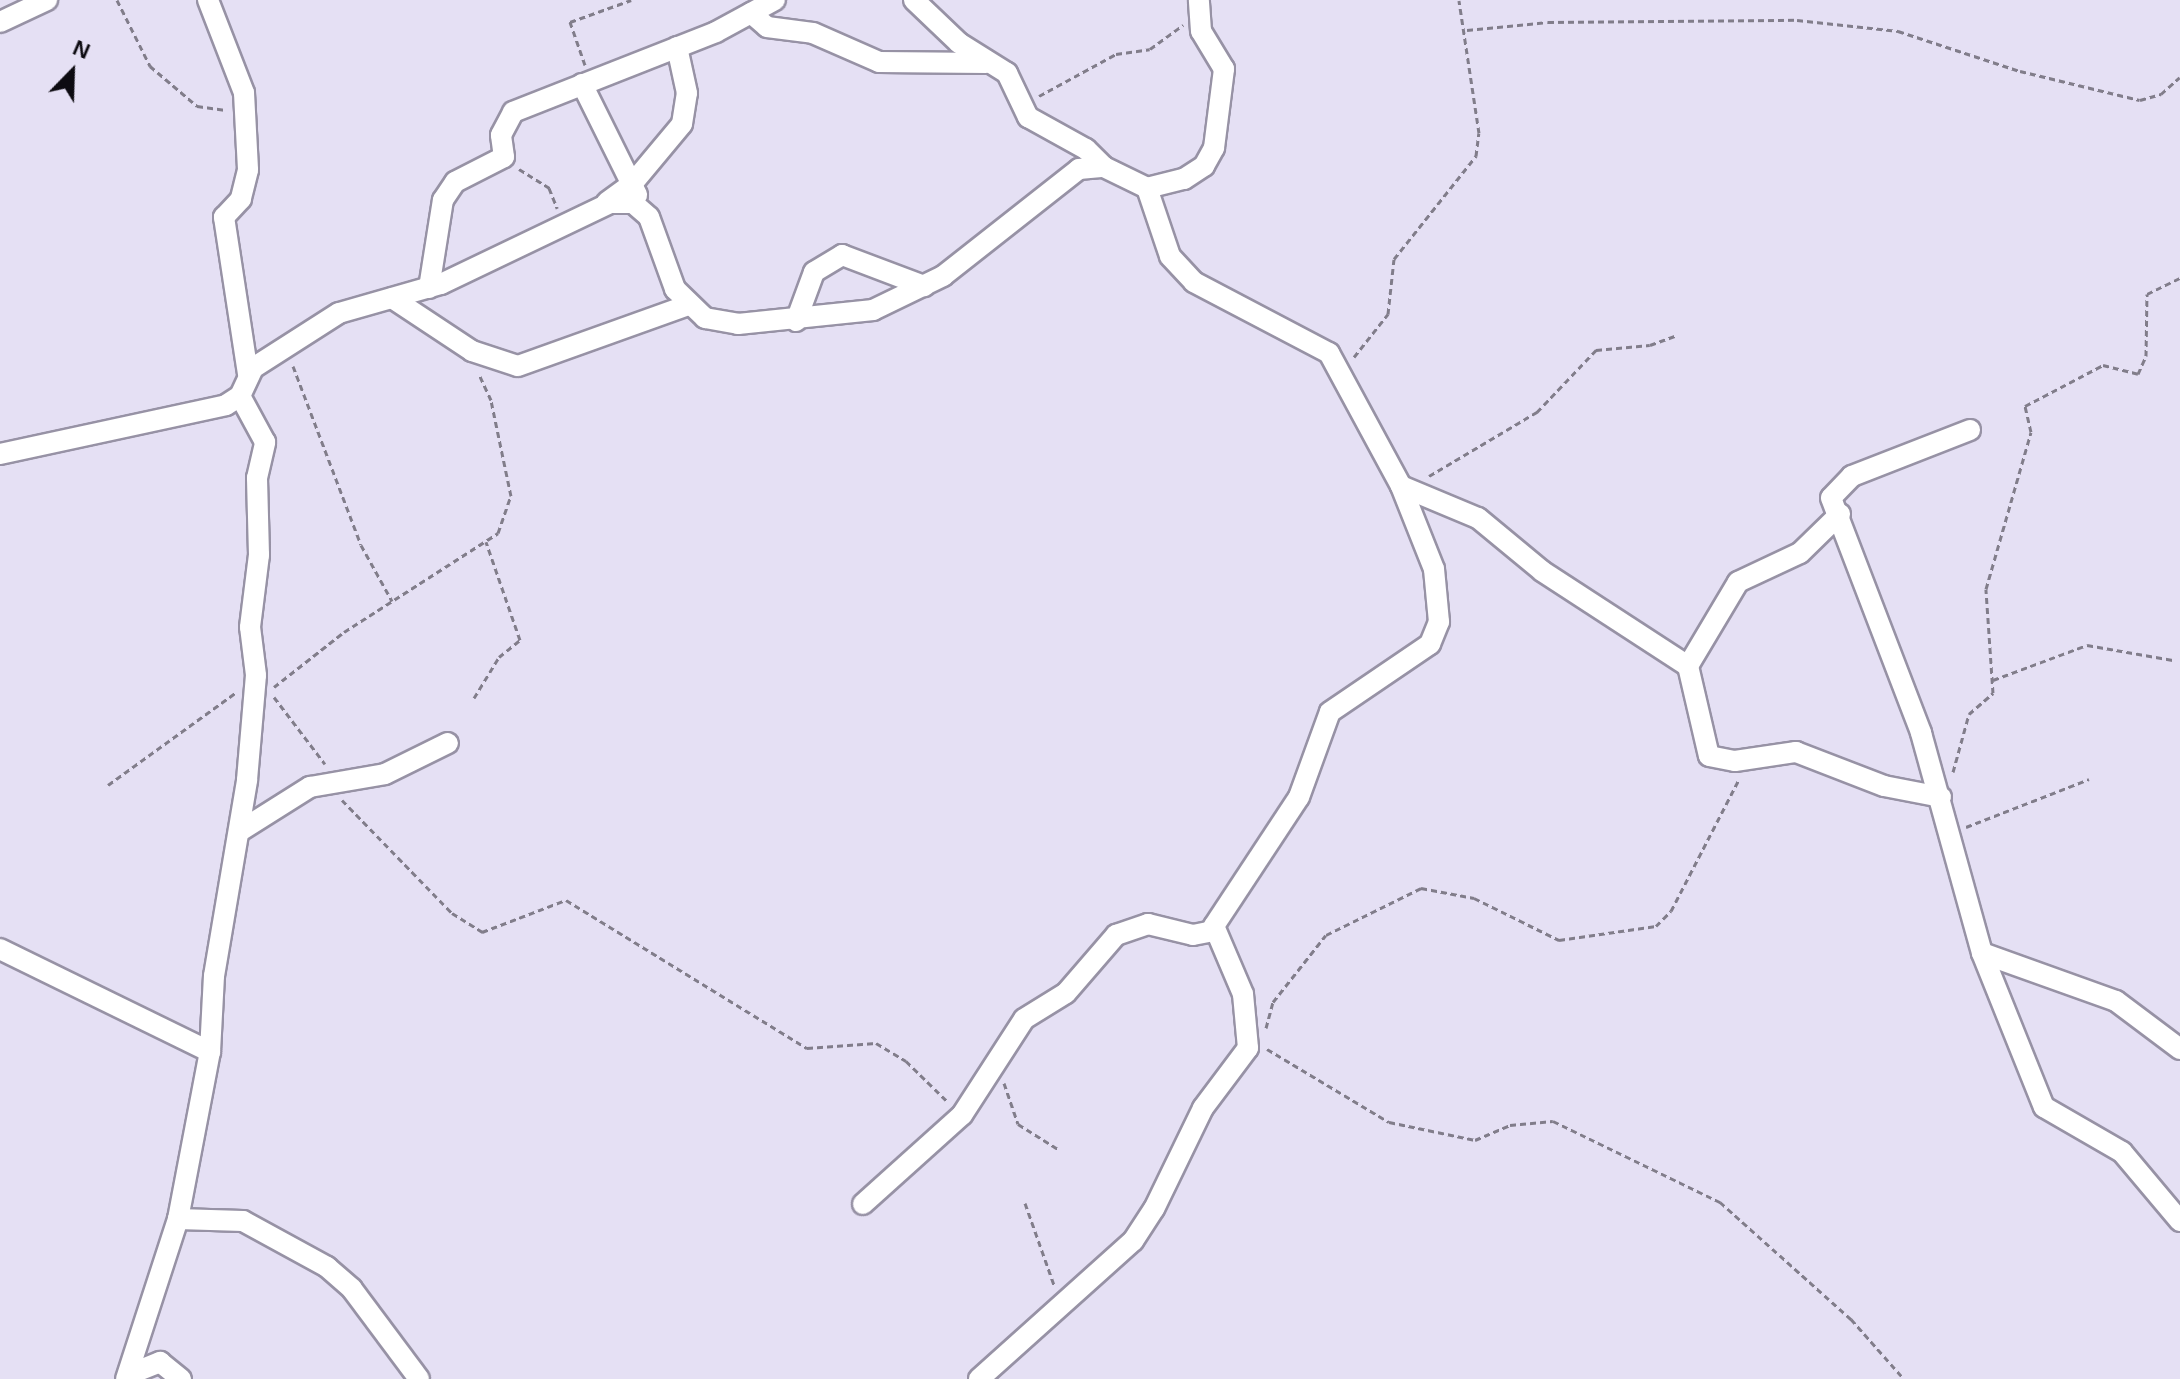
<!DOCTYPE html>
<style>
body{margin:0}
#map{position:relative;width:2180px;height:1379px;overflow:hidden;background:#e5e0f4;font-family:Helvetica,sans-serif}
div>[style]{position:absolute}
.path>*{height:3px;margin-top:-1.5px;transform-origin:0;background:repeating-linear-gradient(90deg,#817d8a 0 6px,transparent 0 10px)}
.roads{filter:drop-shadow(2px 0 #9792a5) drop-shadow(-2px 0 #9792a5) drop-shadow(0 2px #9792a5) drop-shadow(0 -2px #9792a5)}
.minor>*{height:20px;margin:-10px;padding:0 10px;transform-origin:10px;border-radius:10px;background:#fff}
span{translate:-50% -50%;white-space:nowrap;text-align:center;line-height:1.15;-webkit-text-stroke:8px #e5e0f4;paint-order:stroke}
.north{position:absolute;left:32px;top:32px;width:80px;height:80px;-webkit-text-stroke:6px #e5e0f4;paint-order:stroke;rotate:23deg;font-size:22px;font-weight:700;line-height:32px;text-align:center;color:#0d0b11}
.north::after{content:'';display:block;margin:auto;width:28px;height:36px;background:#0d0b11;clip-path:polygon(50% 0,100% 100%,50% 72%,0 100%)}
</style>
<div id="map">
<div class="path">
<i style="left:117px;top:0;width:74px;rotate:63.4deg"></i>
<i style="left:150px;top:66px;width:62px;rotate:40.4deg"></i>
<i style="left:197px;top:106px;width:29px;rotate:8deg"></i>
<i style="left:1467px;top:30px;width:81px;rotate:-5.6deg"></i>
<i style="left:1548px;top:22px;width:249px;rotate:-0.5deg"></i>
<i style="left:1797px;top:20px;width:102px;rotate:6.2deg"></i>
<i style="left:1898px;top:31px;width:128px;rotate:18.2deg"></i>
<i style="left:2020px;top:71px;width:123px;rotate:13.6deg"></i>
<i style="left:2140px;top:100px;width:22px;rotate:-16deg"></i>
<i style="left:2161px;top:94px;width:25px;rotate:-42deg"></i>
<i style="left:585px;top:65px;width:46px;rotate:-109.2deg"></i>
<i style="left:570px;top:22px;width:65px;rotate:-19.8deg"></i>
<i style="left:1039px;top:96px;width:88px;rotate:-28.6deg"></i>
<i style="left:1116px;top:54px;width:34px;rotate:-8deg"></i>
<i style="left:1150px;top:49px;width:41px;rotate:-36deg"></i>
<i style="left:519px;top:169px;width:36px;rotate:32deg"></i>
<i style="left:549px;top:188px;width:22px;rotate:68deg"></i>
<i style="left:1354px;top:357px;width:55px;rotate:-51.7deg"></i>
<i style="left:1388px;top:314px;width:55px;rotate:-83.8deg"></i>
<i style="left:1394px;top:259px;width:132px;rotate:-51.5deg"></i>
<i style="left:1476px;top:156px;width:23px;rotate:-83deg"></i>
<i style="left:1479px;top:133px;width:134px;rotate:-98.6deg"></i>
<i style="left:293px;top:366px;width:191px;rotate:69.2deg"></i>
<i style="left:361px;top:545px;width:64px;rotate:61deg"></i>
<i style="left:1429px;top:476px;width:126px;rotate:-30.7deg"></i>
<i style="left:1537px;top:412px;width:86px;rotate:-46.4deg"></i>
<i style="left:1596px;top:350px;width:54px;rotate:-5.3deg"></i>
<i style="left:1650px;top:345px;width:27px;rotate:-20deg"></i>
<i style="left:1993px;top:680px;width:100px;rotate:-20.4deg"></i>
<i style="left:2087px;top:645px;width:87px;rotate:9.9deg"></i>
<i style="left:274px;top:687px;width:89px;rotate:-38.2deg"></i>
<i style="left:344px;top:632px;width:183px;rotate:-32.7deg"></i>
<i style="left:498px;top:533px;width:39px;rotate:-71deg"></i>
<i style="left:511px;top:496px;width:98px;rotate:-101.8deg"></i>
<i style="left:491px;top:400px;width:29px;rotate:-115deg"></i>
<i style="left:274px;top:697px;width:84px;rotate:52.7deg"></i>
<i style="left:474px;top:698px;width:48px;rotate:-58.6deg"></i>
<i style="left:499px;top:657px;width:27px;rotate:-39deg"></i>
<i style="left:520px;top:640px;width:104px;rotate:-109.1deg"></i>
<i style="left:1953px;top:772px;width:60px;rotate:-74.6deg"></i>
<i style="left:1969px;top:714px;width:32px;rotate:-41deg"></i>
<i style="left:1993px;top:693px;width:104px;rotate:-93.9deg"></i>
<i style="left:1986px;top:589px;width:163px;rotate:-74deg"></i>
<i style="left:2031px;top:432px;width:27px;rotate:-103deg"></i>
<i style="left:2025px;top:406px;width:88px;rotate:-27.7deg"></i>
<i style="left:2103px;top:365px;width:36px;rotate:14deg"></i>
<i style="left:2138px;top:374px;width:20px;rotate:-66deg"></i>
<i style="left:2146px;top:356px;width:62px;rotate:-89.1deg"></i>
<i style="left:2147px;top:294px;width:37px;rotate:-26deg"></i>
<i style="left:108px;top:785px;width:157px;rotate:-35.9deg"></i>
<i style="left:342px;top:800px;width:158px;rotate:45.8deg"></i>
<i style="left:452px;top:913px;width:36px;rotate:32deg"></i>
<i style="left:482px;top:932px;width:90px;rotate:-20.9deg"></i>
<i style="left:566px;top:900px;width:283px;rotate:31.6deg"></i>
<i style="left:807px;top:1048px;width:69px;rotate:-4.1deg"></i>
<i style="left:876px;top:1043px;width:35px;rotate:31deg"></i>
<i style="left:906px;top:1061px;width:57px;rotate:44.3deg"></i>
<i style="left:1966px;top:827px;width:132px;rotate:-21.3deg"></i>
<i style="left:1266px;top:1028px;width:27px;rotate:-75deg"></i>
<i style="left:1273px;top:1002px;width:85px;rotate:-51.7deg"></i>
<i style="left:1326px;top:935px;width:106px;rotate:-26.3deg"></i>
<i style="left:1421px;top:888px;width:54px;rotate:10.7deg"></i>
<i style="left:1474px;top:898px;width:95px;rotate:26.3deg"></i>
<i style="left:1559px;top:940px;width:98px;rotate:-8.2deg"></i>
<i style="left:1656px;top:926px;width:21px;rotate:-45deg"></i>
<i style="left:1671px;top:911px;width:148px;rotate:-62.7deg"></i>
<i style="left:1267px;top:1049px;width:142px;rotate:30.9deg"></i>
<i style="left:1389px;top:1122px;width:88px;rotate:11.8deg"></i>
<i style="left:1475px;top:1140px;width:38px;rotate:-23deg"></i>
<i style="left:1510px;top:1125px;width:43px;rotate:-5.3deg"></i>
<i style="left:1553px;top:1121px;width:186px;rotate:25.9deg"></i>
<i style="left:1720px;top:1202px;width:176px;rotate:41.8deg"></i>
<i style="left:1851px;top:1319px;width:80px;rotate:48.5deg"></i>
<i style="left:1004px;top:1083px;width:43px;rotate:71.1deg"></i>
<i style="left:1018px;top:1124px;width:47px;rotate:32deg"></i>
<i style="left:1025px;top:1203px;width:87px;rotate:70.5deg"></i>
</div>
<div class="roads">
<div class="minor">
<i style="left:208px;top:0;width:100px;rotate:68.8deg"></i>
<i style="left:244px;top:93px;width:77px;rotate:87deg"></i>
<i style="left:248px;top:170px;width:30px;rotate:104deg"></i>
<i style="left:241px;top:199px;width:25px;rotate:133deg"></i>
<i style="left:224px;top:217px;width:159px;rotate:81.3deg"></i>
<i style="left:914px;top:0;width:62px;rotate:43.7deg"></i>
<i style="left:959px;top:43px;width:57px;rotate:32deg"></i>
<i style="left:1007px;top:73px;width:49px;rotate:64.5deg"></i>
<i style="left:1028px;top:117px;width:66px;rotate:28.9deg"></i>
<i style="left:1086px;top:149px;width:25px;rotate:45deg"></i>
<i style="left:751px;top:13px;width:21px;rotate:41deg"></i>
<i style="left:767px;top:27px;width:46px;rotate:7.4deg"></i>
<i style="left:813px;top:33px;width:72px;rotate:23.7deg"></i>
<i style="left:879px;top:62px;width:107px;rotate:0.5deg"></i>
<i style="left:0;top:22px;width:52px;rotate:-25.1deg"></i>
<i style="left:582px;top:84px;width:124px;rotate:63.6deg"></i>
<i style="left:607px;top:202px;width:31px;rotate:-36deg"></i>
<i style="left:632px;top:184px;width:78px;rotate:-50.2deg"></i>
<i style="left:682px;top:124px;width:31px;rotate:-81deg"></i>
<i style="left:687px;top:93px;width:47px;rotate:-102.3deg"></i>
<i style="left:429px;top:288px;width:89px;rotate:-81deg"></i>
<i style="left:443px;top:200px;width:22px;rotate:-56deg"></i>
<i style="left:455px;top:182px;width:55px;rotate:-27deg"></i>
<i style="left:504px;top:157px;width:22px;rotate:-98deg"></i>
<i style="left:501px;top:135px;width:26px;rotate:-62deg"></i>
<i style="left:513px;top:112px;width:218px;rotate:-21.5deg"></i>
<i style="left:716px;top:32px;width:67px;rotate:-28.5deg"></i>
<i style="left:392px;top:298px;width:96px;rotate:33.5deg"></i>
<i style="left:472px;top:351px;width:48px;rotate:18.1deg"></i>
<i style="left:518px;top:366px;width:178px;rotate:-19.7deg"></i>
<i style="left:796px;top:321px;width:52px;rotate:-69.8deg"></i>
<i style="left:814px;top:272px;width:33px;rotate:-31deg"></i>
<i style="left:842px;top:255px;width:88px;rotate:20.7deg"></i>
<i style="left:1970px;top:430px;width:127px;rotate:158.7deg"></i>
<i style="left:1852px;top:476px;width:30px;rotate:134deg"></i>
<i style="left:1831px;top:498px;width:252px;rotate:69deg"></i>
<i style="left:1921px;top:733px;width:228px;rotate:74.5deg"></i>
<i style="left:1982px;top:953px;width:166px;rotate:68.1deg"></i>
<i style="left:2044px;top:1107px;width:90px;rotate:30deg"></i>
<i style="left:2122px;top:1152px;width:90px;rotate:50deg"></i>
<i style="left:0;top:454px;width:231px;rotate:-12.2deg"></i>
<i style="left:226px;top:405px;width:17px;rotate:-33deg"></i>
<i style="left:240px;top:396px;width:31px;rotate:-65deg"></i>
<i style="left:253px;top:368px;width:102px;rotate:-32.6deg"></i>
<i style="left:339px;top:313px;width:106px;rotate:-15.9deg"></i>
<i style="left:441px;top:284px;width:187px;rotate:-25.6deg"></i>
<i style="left:610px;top:203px;width:23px"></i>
<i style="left:633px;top:203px;width:21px;rotate:41deg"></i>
<i style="left:649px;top:217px;width:77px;rotate:70.1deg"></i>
<i style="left:675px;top:289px;width:42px;rotate:44deg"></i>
<i style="left:705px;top:318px;width:34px;rotate:10deg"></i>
<i style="left:738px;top:324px;width:136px;rotate:-5.9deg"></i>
<i style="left:873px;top:310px;width:78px;rotate:-25.9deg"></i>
<i style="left:943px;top:276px;width:173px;rotate:-38.2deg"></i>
<i style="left:1079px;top:169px;width:25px;rotate:-5deg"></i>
<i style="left:1104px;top:167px;width:48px;rotate:26deg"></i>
<i style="left:1147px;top:188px;width:38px;rotate:-14deg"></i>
<i style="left:1184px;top:179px;width:24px;rotate:-33deg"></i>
<i style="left:1204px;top:166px;width:21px;rotate:-61deg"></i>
<i style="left:1214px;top:148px;width:80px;rotate:-82.8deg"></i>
<i style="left:1224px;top:69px;width:44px;rotate:-121.2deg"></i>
<i style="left:1201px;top:31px;width:31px;rotate:-94deg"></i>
<i style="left:1401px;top:486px;width:83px;rotate:22.6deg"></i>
<i style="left:1478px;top:518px;width:83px;rotate:39.6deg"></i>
<i style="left:1542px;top:571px;width:174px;rotate:33.1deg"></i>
<i style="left:1688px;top:666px;width:92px;rotate:76.9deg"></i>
<i style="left:1709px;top:756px;width:26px;rotate:11deg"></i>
<i style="left:1735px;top:761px;width:62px;rotate:-8.4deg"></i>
<i style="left:1796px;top:752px;width:94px;rotate:21.1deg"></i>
<i style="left:1884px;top:786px;width:58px;rotate:10.9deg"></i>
<i style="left:1688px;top:666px;width:98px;rotate:-59.2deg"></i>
<i style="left:1738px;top:582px;width:68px;rotate:-25.1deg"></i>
<i style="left:1800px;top:553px;width:56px;rotate:-44.3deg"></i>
<i style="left:240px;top:831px;width:83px;rotate:-32.2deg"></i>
<i style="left:310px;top:787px;width:76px;rotate:-9.8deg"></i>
<i style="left:385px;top:774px;width:70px;rotate:-26.2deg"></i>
<i style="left:0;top:949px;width:234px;rotate:26.1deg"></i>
<i style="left:1982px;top:953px;width:142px;rotate:19.7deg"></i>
<i style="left:2116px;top:1001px;width:80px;rotate:36.9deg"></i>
<i style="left:863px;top:1204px;width:133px;rotate:-42deg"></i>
<i style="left:962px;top:1115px;width:114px;rotate:-57.1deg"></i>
<i style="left:1024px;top:1019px;width:49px;rotate:-31.8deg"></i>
<i style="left:1066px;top:993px;width:77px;rotate:-49.2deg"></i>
<i style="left:1116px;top:935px;width:34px;rotate:-19deg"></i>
<i style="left:1148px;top:924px;width:46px;rotate:13.7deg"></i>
<i style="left:1193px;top:935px;width:20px;rotate:-11deg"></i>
<i style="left:178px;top:1219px;width:65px;rotate:1.8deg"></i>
<i style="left:243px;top:1221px;width:96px;rotate:28.7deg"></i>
<i style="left:327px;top:1267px;width:33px;rotate:41deg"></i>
<i style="left:352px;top:1289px;width:112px;rotate:53.3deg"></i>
<i style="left:128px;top:1375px;width:35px;rotate:-22deg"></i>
<i style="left:160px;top:1362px;width:27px;rotate:39deg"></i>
<i style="left:126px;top:1379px;width:168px;rotate:-72deg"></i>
<i style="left:178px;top:1219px;width:170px;rotate:-79.2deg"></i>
<i style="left:210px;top:1052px;width:76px;rotate:-87deg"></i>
<i style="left:214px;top:976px;width:199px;rotate:-80.4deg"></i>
<i style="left:247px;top:780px;width:105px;rotate:-85.1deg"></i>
<i style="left:256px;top:675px;width:48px;rotate:-97.1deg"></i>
<i style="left:250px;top:627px;width:73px;rotate:-82.9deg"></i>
<i style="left:259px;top:555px;width:77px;rotate:-91.5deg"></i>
<i style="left:257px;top:478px;width:37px;rotate:-77deg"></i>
<i style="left:265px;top:442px;width:52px;rotate:-118.5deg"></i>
<i style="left:979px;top:1379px;width:207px;rotate:-41.9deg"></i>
<i style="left:1133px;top:1241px;width:38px;rotate:-57deg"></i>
<i style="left:1154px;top:1209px;width:112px;rotate:-64.1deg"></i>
<i style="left:1203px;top:1108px;width:75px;rotate:-53.1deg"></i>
<i style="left:1248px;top:1048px;width:54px;rotate:-95.3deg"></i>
<i style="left:1243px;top:994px;width:74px;rotate:-113.1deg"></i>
<i style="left:1214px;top:926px;width:154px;rotate:-56.6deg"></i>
<i style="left:1299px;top:797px;width:90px;rotate:-70deg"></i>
<i style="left:1330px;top:712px;width:121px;rotate:-34.2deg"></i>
<i style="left:1430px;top:644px;width:24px;rotate:-68deg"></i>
<i style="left:1439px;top:622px;width:53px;rotate:-95.4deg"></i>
<i style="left:1434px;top:569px;width:89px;rotate:-111.7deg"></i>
<i style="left:1401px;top:486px;width:151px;rotate:-118.4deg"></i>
<i style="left:1329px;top:353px;width:153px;rotate:-152.3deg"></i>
<i style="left:1194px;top:282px;width:35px;rotate:-133deg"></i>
<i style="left:1170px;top:256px;width:72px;rotate:-108.7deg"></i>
</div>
</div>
<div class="north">N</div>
</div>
